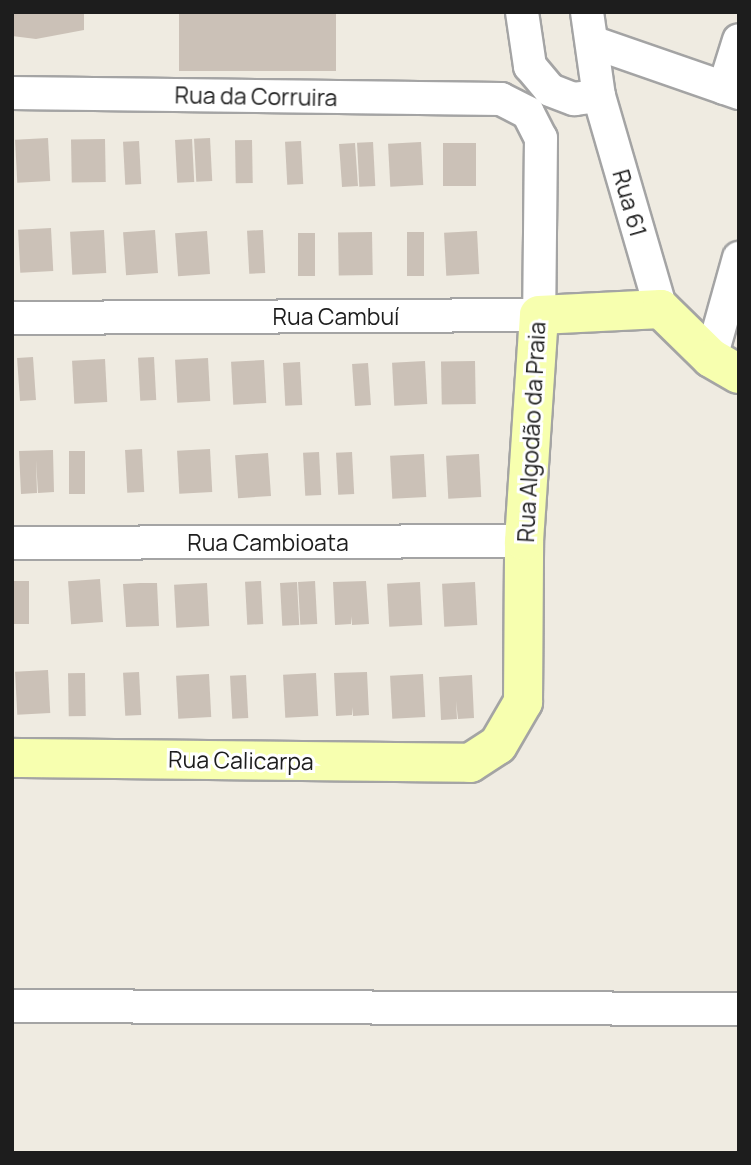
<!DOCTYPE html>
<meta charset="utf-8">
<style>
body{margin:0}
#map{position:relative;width:751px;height:1165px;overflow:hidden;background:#efebe1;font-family:Manrope,sans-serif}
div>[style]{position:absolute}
.building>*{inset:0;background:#cbc1b7;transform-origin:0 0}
.roads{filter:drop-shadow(2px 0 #a4a4a4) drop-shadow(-2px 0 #a4a4a4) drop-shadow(0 2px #a4a4a4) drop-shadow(0 -2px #a4a4a4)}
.street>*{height:32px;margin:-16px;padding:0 16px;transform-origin:16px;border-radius:16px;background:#fff}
.secondary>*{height:38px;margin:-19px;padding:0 19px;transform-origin:19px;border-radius:19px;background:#f7ffaf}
span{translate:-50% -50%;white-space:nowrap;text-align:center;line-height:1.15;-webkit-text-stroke:6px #fff;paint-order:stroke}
.street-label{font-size:23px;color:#1d1d1d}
.frame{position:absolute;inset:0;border:14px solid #1d1d1d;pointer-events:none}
</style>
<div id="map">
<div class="building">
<i style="clip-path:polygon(12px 12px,84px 12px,84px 30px,36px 39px,12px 36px)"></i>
<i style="left:179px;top:12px;width:157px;height:59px"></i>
<i style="left:48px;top:138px;width:43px;height:33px;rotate:87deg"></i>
<i style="left:210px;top:138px;width:43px;height:16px;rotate:87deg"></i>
<i style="left:105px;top:139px;width:43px;height:34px;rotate:89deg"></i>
<i style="left:192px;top:139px;width:43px;height:17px;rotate:87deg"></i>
<i style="left:252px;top:140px;width:43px;height:17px;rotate:89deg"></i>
<i style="left:139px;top:141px;width:43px;height:16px;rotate:87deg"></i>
<i style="left:301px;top:141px;width:43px;height:16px;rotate:87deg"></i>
<i style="left:373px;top:142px;width:44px;height:16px;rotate:87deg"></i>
<i style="left:421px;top:142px;width:43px;height:33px;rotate:87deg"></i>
<i style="left:355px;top:143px;width:43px;height:16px;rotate:86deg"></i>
<i style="left:443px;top:143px;width:33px;height:43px"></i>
<i style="left:51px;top:228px;width:43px;height:33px;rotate:87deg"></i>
<i style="left:104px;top:230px;width:43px;height:34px;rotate:87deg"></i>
<i style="left:155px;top:230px;width:43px;height:32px;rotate:86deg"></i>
<i style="left:263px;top:230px;width:43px;height:16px;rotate:87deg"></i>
<i style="left:207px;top:231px;width:43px;height:32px;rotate:86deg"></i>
<i style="left:477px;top:231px;width:43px;height:33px;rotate:87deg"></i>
<i style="left:372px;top:232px;width:43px;height:34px;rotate:89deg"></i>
<i style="left:407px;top:232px;width:17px;height:44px"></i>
<i style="left:298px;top:233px;width:17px;height:43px"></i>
<i style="left:33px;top:357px;width:43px;height:16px;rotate:86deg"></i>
<i style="left:154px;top:357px;width:43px;height:16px;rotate:87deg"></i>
<i style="left:208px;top:358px;width:43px;height:33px;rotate:87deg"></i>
<i style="left:105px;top:359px;width:43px;height:33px;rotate:87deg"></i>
<i style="left:264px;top:360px;width:43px;height:33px;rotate:87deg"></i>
<i style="left:425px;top:361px;width:43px;height:33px;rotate:87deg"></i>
<i style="left:475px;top:361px;width:43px;height:34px;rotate:89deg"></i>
<i style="left:300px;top:362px;width:43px;height:17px;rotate:87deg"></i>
<i style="left:368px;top:363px;width:42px;height:16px;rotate:86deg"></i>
<i style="left:142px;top:449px;width:43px;height:17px;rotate:87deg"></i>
<i style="left:210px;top:449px;width:43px;height:33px;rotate:87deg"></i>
<i style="clip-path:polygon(53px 450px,54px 492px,38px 493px,36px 460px,37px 493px,21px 494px,19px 451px)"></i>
<i style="left:69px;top:451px;width:16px;height:43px"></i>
<i style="left:319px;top:452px;width:43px;height:16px;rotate:87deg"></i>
<i style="left:352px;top:452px;width:42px;height:16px;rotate:87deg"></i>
<i style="left:268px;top:453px;width:43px;height:33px;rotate:86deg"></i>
<i style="left:424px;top:454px;width:43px;height:34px;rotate:87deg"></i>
<i style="left:479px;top:454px;width:43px;height:33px;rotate:87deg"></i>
<i style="left:100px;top:579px;width:43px;height:32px;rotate:86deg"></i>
<i style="left:13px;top:581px;width:16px;height:43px"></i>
<i style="left:261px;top:581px;width:43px;height:16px;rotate:87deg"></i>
<i style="left:315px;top:581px;width:43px;height:17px;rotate:87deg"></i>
<i style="clip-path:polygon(366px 581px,369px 624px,352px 625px,352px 616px,351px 624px,335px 625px,333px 582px)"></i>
<i style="left:297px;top:582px;width:43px;height:17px;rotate:87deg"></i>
<i style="left:420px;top:582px;width:43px;height:33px;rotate:87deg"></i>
<i style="left:475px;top:582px;width:43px;height:33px;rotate:87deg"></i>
<i style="clip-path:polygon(140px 583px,157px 583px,159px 626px,126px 627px,123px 584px)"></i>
<i style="left:207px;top:583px;width:43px;height:33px;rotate:87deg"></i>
<i style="left:48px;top:670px;width:43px;height:33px;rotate:87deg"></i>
<i style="left:139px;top:672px;width:43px;height:16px;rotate:87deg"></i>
<i style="clip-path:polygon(367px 672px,369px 715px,353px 716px,353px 707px,352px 715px,336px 716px,334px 673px)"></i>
<i style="left:85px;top:673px;width:43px;height:17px;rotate:89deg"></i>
<i style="left:316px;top:673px;width:43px;height:33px;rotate:87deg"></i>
<i style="left:209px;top:674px;width:43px;height:33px;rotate:87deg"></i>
<i style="left:423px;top:674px;width:43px;height:33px;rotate:87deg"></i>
<i style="left:246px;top:675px;width:43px;height:16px;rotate:87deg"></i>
<i style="clip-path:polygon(472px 675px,474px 718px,458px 719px,456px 701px,457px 719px,441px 720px,439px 677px)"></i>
</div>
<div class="roads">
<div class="street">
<i style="left:522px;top:12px;width:55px;rotate:81.6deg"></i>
<i style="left:530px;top:66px;width:31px;rotate:50deg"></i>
<i style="left:550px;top:90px;width:26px;rotate:21deg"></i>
<i style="left:574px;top:99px;width:25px;rotate:-7deg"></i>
<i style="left:587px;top:12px;width:85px;rotate:81.9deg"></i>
<i style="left:599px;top:96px;width:222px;rotate:73.8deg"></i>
<i style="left:592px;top:42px;width:156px;rotate:19.1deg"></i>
<i style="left:724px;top:88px;width:50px;rotate:-72.6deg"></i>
<i style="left:12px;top:93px;width:489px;rotate:0.7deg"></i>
<i style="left:501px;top:99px;width:30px;rotate:27deg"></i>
<i style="left:528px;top:113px;width:28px;rotate:63deg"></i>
<i style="left:541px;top:138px;width:177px;rotate:90.6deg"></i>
<i style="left:539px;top:315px;width:527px;rotate:179.67deg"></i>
<i style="left:711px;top:358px;width:104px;rotate:-74.4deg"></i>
<i style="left:12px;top:543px;width:512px;rotate:-0.22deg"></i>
<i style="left:12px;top:1006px;width:727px;rotate:0.24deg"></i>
</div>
<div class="secondary">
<i style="left:12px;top:758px;width:458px;rotate:0.6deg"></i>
<i style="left:470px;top:763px;width:33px;rotate:-33deg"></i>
<i style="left:498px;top:745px;width:50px;rotate:-59.8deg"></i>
<i style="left:523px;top:702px;width:161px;rotate:-89.6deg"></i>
<i style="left:524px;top:541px;width:226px;rotate:-86.2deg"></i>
<i style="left:539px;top:315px;width:122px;rotate:-2.8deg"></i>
<i style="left:661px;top:309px;width:70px;rotate:44.4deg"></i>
<i style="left:711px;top:358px;width:32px;rotate:30deg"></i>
</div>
</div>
<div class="street-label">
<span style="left:256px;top:96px;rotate:1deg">Rua da Corruira</span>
<span style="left:630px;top:203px;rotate:74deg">Rua 61</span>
<span style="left:336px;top:316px">Rua Cambuí</span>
<span style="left:531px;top:432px;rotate:-87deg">Rua Algodão da Praia</span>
<span style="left:268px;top:542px">Rua Cambioata</span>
<span style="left:241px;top:760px;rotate:1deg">Rua Calicarpa</span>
</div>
<div class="frame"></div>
</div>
